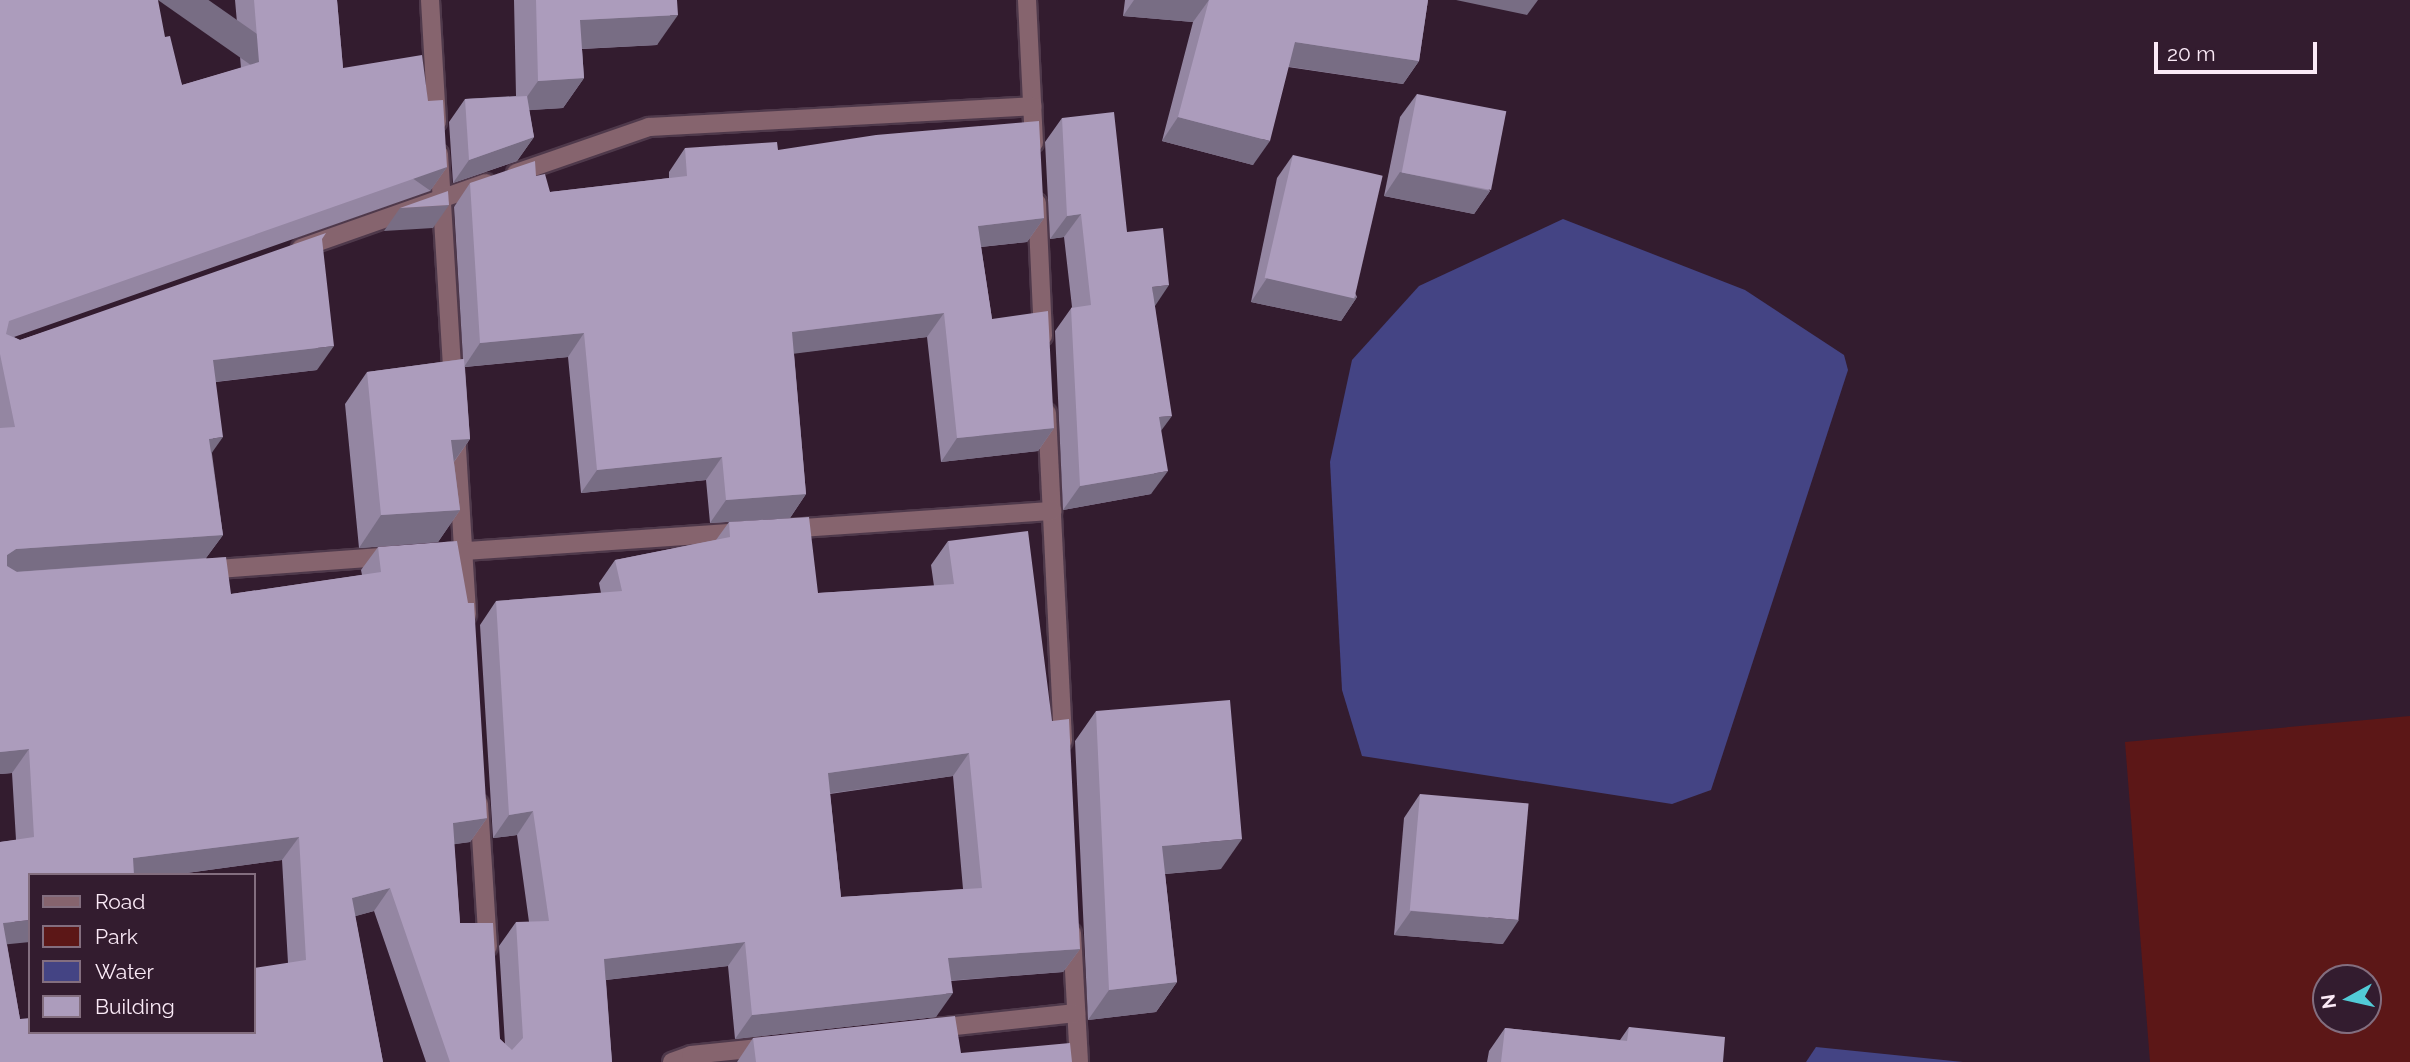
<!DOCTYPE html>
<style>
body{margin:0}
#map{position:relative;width:2410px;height:1062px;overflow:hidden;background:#331c2f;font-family:Raleway,sans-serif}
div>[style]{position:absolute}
.green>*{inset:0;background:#5c1717}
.water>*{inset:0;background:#444484}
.roads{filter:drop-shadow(2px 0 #4f394b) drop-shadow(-2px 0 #4f394b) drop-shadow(0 2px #4f394b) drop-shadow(0 -2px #4f394b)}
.minor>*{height:18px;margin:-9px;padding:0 9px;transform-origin:9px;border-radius:9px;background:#86646e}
.wall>*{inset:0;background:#9486a2}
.shaded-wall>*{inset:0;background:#786d84;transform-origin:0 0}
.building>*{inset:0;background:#ac9cbc;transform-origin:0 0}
span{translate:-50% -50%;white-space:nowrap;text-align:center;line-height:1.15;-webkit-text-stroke:7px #331c2f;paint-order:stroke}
.legend{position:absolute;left:28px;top:873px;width:228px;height:161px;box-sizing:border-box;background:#331c2f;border:2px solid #836e7f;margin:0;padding:9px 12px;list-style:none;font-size:21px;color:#fbeaf7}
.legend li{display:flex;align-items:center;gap:14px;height:35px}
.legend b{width:35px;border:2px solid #836e7f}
.north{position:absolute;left:2312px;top:964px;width:70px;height:70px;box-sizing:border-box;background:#331c2f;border:2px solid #836e7f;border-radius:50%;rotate:262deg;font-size:19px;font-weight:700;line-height:28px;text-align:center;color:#fbeaf7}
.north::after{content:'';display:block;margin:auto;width:24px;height:32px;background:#52cbd7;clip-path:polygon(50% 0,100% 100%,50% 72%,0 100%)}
.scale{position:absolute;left:2154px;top:42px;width:163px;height:32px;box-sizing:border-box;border:4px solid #fbeaf7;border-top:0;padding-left:9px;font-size:21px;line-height:24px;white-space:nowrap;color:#fbeaf7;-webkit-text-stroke:5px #331c2f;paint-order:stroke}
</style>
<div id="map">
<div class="green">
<i style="clip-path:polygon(evenodd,2410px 716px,2410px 1062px,2150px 1062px,2125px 742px,2410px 716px,2368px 978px,2368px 1020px,2326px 1020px,2326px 978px,2368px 978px)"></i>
</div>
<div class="water">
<i style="clip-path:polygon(1563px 219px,1745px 290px,1844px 355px,1848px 370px,1711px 790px,1672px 804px,1362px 756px,1342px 690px,1330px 462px,1352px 360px,1419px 286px)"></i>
<i style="clip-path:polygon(1816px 1047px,1963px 1062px,1806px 1062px)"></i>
</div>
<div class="roads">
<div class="minor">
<i style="left:430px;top:0;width:122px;rotate:86.7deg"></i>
<i style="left:1027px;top:0;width:143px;rotate:87.2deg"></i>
<i style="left:439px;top:154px;width:230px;rotate:86.5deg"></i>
<i style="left:516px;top:173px;width:141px;rotate:-19.1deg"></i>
<i style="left:649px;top:127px;width:384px;rotate:-3.1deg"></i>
<i style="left:1037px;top:203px;width:133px;rotate:87.4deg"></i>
<i style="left:301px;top:248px;width:196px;rotate:-19.4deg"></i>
<i style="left:1047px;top:413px;width:328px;rotate:87.2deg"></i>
<i style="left:456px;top:433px;width:182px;rotate:86.5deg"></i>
<i style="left:787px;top:529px;width:266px;rotate:-3.9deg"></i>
<i style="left:451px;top:552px;width:295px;rotate:-3.9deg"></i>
<i style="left:203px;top:570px;width:190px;rotate:-4.2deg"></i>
<i style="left:479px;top:804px;width:143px;rotate:86.4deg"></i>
<i style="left:1072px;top:933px;width:129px;rotate:86.9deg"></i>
<i style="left:936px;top:1028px;width:141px;rotate:-6.1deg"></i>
<i style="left:672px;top:1062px;width:20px;rotate:-20deg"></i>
<i style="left:691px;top:1055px;width:78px;rotate:-5.9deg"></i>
</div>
</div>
<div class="wall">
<i style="clip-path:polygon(evenodd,0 0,165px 37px,182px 85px,241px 68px,235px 0,337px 0,343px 68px,428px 101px,447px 167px,430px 191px,14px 337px,20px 340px,322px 240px,317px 370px,216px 382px,212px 454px,223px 535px,206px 558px,231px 594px,362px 575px,361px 570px,378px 547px,487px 818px,470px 842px,454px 844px,460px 923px,500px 1039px,505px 1044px,499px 946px,516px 922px,529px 922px,517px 835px,493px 838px,480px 625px,496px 601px,601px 593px,599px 583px,615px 560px,716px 540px,729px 522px,818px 593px,934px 586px,931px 565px,948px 541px,1080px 949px,1063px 972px,951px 981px,936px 1017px,735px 1039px,728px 966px,606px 980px,612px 1062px,426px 1062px,374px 911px,355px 916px,383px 1062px,0 1062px,0 842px,16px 840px,12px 773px,0 774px,0 0,953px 776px,963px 889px,841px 897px,830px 794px,953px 776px,0 0,282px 860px,288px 963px,254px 1032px,20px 1019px,7px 944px,30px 875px,172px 875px,282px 860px)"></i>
<i style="clip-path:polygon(514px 0,677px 0,657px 45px,582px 49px,584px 78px,563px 108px,529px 110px,534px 137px,517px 161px,453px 183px,449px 122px,465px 99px,516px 96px)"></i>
<i style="clip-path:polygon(1125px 0,1428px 0,1419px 61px,1403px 84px,1288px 67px,1253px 165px,1162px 141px,1193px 22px,1123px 16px)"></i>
<i style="clip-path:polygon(1417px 94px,1490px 191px,1474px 214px,1384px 196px,1400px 117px)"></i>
<i style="clip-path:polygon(1062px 118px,1127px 232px,1155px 306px,1161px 431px,1151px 494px,1063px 510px,1055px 331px,1072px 307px,1064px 237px,1050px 239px,1045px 142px)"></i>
<i style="clip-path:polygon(685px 148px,778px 150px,1044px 218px,1027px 242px,981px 247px,992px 319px,1054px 428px,1038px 451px,941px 462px,927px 337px,794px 353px,806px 494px,790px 518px,710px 523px,706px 480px,581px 493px,568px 357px,465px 367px,470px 439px,454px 462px,460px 510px,438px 542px,359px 548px,345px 404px,367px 372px,463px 359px,454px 207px,470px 183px,536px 176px,550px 192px,669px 178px,669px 172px)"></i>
<i style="clip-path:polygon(1293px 155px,1357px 297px,1341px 321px,1251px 302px,1277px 178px)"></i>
<i style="clip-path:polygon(1096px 711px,1221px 869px,1165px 874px,1177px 982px,1156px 1012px,1088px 1020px,1075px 741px)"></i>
<i style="clip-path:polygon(1420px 794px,1503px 944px,1394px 935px,1404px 818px)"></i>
<i style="clip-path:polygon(1629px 1027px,1723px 1062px,1487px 1062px,1489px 1051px,1505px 1028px,1620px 1040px)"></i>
<i style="clip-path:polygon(753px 1038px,961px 1053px,1072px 1062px,737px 1062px)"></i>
</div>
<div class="shaded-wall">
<i style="clip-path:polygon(1134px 0,1209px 0,1193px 22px,1123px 16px)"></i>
<i style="clip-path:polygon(1456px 0,1538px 0,1527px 15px)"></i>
<i style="clip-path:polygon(678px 15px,657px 45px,559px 50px,580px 20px)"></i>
<i style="clip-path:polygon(1295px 42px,1419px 61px,1403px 84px,1278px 65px)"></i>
<i style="clip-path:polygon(584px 78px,563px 108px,517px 111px,538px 81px)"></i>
<i style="clip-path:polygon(1178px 117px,1270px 141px,1253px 165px,1162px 141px)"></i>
<i style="clip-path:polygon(534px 137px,517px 161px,453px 183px,469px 160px)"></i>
<i style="left:447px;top:167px;width:29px;height:464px;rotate:125deg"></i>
<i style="clip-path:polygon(1400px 172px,1490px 191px,1474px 214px,1384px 196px)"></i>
<i style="clip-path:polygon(449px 205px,433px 228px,384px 231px,400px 208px)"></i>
<i style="clip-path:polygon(1081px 214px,1064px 237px,1050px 239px,1067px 216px)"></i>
<i style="clip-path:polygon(1044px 218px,1027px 242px,961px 249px,978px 226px)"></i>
<i style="clip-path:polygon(1267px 278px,1357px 297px,1341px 321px,1251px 302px)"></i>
<i style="clip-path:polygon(1169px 285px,1153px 309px,1152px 287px)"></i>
<i style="clip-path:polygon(944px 313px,927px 337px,776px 356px,792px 332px)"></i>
<i style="clip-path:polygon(584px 333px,568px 357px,464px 367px,480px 343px)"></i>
<i style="clip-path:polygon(334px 346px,317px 370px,197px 384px,213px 360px)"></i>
<i style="clip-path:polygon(1172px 416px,1155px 439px,1159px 417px)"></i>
<i style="clip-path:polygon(1054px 428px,1038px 451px,941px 462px,957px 438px)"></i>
<i style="clip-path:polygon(223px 437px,206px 461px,209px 439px)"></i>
<i style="clip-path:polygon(470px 439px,447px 471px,451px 440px)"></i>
<i style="clip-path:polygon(722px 457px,706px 480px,581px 493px,597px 470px)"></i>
<i style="clip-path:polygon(1168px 471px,1151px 494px,1063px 510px,1080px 486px)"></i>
<i style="clip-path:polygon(806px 494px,790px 518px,710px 523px,726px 500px)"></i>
<i style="clip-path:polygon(460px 510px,438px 542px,359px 548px,381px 515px)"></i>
<i style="clip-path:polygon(223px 535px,206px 558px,0 573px,7px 555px,16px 549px)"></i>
<i style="clip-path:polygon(29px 749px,12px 773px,0 774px,0 752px)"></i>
<i style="clip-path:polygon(969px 753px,953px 776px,811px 796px,828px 773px)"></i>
<i style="clip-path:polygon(533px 811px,517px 835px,493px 838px,509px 815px)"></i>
<i style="clip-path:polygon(487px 818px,470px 842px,436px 847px,453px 823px)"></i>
<i style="clip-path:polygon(299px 837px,282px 860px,172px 875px,121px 875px,133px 858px)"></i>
<i style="clip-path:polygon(1242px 839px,1221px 869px,1141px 876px,1162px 846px)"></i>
<i style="clip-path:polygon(390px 888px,374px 911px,335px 922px,352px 898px)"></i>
<i style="clip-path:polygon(1411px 911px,1519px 920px,1503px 944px,1394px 935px)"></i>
<i style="clip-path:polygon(30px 920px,30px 942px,0 945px,3px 923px)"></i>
<i style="clip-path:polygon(745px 942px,728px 966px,587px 982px,604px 959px)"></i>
<i style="clip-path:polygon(1080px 949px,1063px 972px,931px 982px,948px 958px)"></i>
<i style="clip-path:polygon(1177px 982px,1156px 1012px,1088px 1020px,1109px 990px)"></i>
<i style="clip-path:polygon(953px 993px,936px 1017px,735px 1039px,752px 1015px)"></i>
</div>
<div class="building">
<i style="clip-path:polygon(evenodd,0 0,158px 0,165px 37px,170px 36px,182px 85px,259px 62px,254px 0,337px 0,343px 68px,422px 55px,428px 101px,443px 100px,447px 167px,9px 321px,6px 334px,20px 340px,326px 233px,322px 239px,334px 346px,213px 360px,223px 437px,209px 439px,223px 535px,16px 549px,7px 555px,7px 566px,17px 572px,226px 557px,231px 594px,381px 572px,378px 547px,457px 541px,468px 603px,474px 603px,487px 818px,453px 823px,460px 923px,493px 923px,500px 1039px,512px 1050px,523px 1038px,516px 922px,549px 921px,533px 811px,509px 815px,496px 601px,622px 591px,615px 560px,730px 537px,729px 522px,809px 517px,818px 593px,954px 584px,948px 541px,1028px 531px,1052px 721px,1069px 719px,1080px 949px,948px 958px,953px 993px,752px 1015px,745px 942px,604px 959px,612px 1062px,450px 1062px,390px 888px,352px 898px,383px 1062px,0 1062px,0 842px,34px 837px,29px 749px,0 752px,0 428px,15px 427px,0 354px,0 0,969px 753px,982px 888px,841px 897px,828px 773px,969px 753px,0 0,299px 837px,306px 960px,254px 968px,254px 1032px,30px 1032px,30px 1018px,20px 1019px,3px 923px,30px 920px,30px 875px,134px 875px,133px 858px,299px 837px)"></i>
<i style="clip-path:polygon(536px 0,677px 0,678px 15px,580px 20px,584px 78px,538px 81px)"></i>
<i style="clip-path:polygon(1209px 0,1428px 0,1419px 61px,1295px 42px,1270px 141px,1178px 117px)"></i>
<i style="left:1417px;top:94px;width:91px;height:80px;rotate:11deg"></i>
<i style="clip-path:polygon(527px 96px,534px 137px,469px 160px,465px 99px)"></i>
<i style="clip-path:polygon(1114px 112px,1127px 232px,1163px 228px,1169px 285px,1152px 287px,1172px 416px,1159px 417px,1168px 471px,1080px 486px,1071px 308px,1091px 305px,1081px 214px,1067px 216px,1062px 118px)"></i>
<i style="clip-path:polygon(1039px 121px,1044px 218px,978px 226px,992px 319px,1048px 311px,1054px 428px,957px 438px,944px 313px,792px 332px,806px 494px,726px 500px,722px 457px,597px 470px,584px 333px,480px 343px,470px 183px,535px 161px,536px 176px,545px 174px,550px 192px,687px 176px,685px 148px,777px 142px,778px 150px,876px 135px)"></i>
<i style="left:1293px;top:155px;width:92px;height:126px;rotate:13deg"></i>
<i style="clip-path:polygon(448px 191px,449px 205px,400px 208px)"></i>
<i style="clip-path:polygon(464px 359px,470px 439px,451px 440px,460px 510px,381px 515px,367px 372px)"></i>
<i style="clip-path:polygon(1230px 700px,1242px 839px,1162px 846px,1177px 982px,1109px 990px,1096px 711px)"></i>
<i style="left:1420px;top:794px;width:109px;height:117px;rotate:5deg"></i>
<i style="clip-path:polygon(955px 1016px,961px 1053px,1070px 1043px,1072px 1062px,756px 1062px,753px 1038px)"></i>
<i style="clip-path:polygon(1629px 1027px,1725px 1037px,1723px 1062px,1501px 1062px,1505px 1028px,1627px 1041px)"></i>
</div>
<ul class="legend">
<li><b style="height:9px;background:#86646e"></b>Road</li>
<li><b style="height:19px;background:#5c1717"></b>Park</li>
<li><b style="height:19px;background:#444484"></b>Water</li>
<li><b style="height:19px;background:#ac9cbc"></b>Building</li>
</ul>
<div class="north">N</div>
<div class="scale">20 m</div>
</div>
